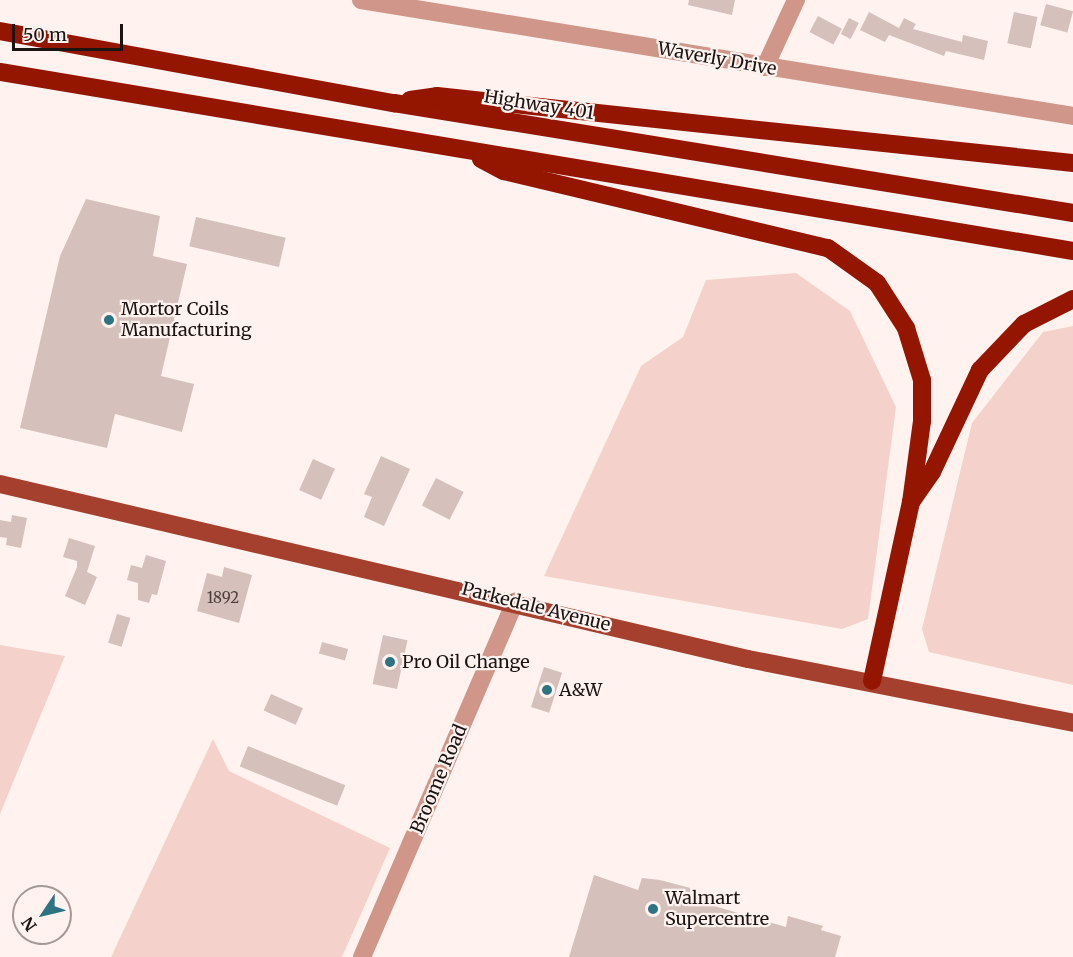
<!DOCTYPE html>
<style>
body{margin:0}
#map{position:relative;width:1073px;height:957px;overflow:hidden;background:#fff2ef;font-family:Merriweather,serif}
div>[style]{position:absolute}
.green>*{inset:0;background:#f4d2cb}
.building>*{inset:0;background:#d5c0bb;transform-origin:0 0}
.minor>*{height:18px;margin:-9px;padding:0 9px;transform-origin:9px;border-radius:9px;background:#d0968a}
.major>*{height:18px;margin:-9px;padding:0 9px;transform-origin:9px;border-radius:9px;background:#a6402e}
.highway>*{height:18px;margin:-9px;padding:0 9px;transform-origin:9px;border-radius:9px;background:#941500}
.dots>*{width:16px;height:16px;translate:-50% -50%;box-sizing:border-box;border:3px solid #fff2ef;border-radius:50%}
span{translate:-50% -50%;white-space:nowrap;text-align:center;line-height:1.15;-webkit-text-stroke:4.5px #fff2ef;paint-order:stroke}
.number-label{font-size:15px;color:#4a3f3c}
.number-label span{-webkit-text-stroke-width:0}
.street-label{font-size:18px;color:#1b1412}
.poi-label{font-size:18px;color:#1b1412}
.left{translate:0 -50%;text-align:left}
.north{position:absolute;left:12px;top:885px;width:60px;height:60px;box-sizing:border-box;background:#fff2ef;border:2px solid #a49997;border-radius:50%;rotate:235deg;font-size:16px;font-weight:700;line-height:24px;text-align:center;color:#1b1412}
.north::after{content:'';display:block;margin:auto;width:21px;height:27px;background:#2d7381;clip-path:polygon(50% 0,100% 100%,50% 72%,0 100%)}
.scale{position:absolute;left:12px;top:24px;width:111px;height:27px;box-sizing:border-box;border:3px solid #1b1412;border-top:0;padding-left:8px;font-size:18px;line-height:21px;white-space:nowrap;color:#1b1412;-webkit-text-stroke:4px #fff2ef;paint-order:stroke}
</style>
<div id="map">
<div class="green">
<i style="clip-path:polygon(796px 273px,850px 311px,896px 407px,868px 619px,842px 629px,544px 576px,641px 366px,683px 337px,706px 280px)"></i>
<i style="clip-path:polygon(1073px 326px,1073px 685px,929px 652px,922px 629px,972px 423px,1043px 332px)"></i>
<i style="clip-path:polygon(0 645px,65px 656px,0 814px)"></i>
<i style="clip-path:polygon(213px 739px,229px 771px,390px 848px,342px 957px,111px 957px)"></i>
</div>
<div class="building">
<i style="clip-path:polygon(689px 0,735px 0,732px 15px,688px 5px)"></i>
<i style="left:1046px;top:4px;width:28px;height:22px;rotate:15deg"></i>
<i style="clip-path:polygon(869px 12px,899px 28px,904px 18px,916px 24px,913px 29px,962px 42px,963px 35px,988px 41px,984px 60px,946px 51px,944px 56px,889px 35px,885px 42px,860px 30px)"></i>
<i style="left:1014px;top:12px;width:24px;height:32px;rotate:12deg"></i>
<i style="left:818px;top:16px;width:27px;height:18px;rotate:28deg"></i>
<i style="left:849px;top:18px;width:11px;height:18px;rotate:27deg"></i>
<i style="clip-path:polygon(86px 199px,160px 216px,153px 256px,187px 264px,161px 376px,194px 384px,182px 432px,115px 414px,107px 448px,20px 428px,60px 256px)"></i>
<i style="left:196px;top:217px;width:92px;height:30px;rotate:13deg"></i>
<i style="clip-path:polygon(381px 456px,410px 469px,384px 526px,364px 517px,372px 497px,364px 494px)"></i>
<i style="left:313px;top:459px;width:24px;height:34px;rotate:24deg"></i>
<i style="left:436px;top:478px;width:31px;height:31px;rotate:27deg"></i>
<i style="clip-path:polygon(12px 515px,27px 518px,21px 548px,6px 545px,7px 538px,0 537px,0 520px,11px 522px)"></i>
<i style="clip-path:polygon(69px 538px,95px 546px,87px 572px,97px 577px,85px 605px,65px 596px,77px 567px,77px 561px,63px 557px)"></i>
<i style="clip-path:polygon(146px 555px,166px 561px,157px 595px,152px 594px,149px 603px,138px 600px,138px 583px,127px 580px,131px 565px,142px 568px)"></i>
<i style="clip-path:polygon(224px 567px,252px 575px,239px 623px,197px 611px,207px 573px,222px 577px)"></i>
<i style="left:117px;top:614px;width:14px;height:30px;rotate:17deg"></i>
<i style="left:383px;top:635px;width:25px;height:50px;rotate:12deg"></i>
<i style="left:322px;top:642px;width:27px;height:12px;rotate:15deg"></i>
<i style="left:544px;top:667px;width:19px;height:42px;rotate:18deg"></i>
<i style="left:271px;top:694px;width:35px;height:18px;rotate:24deg"></i>
<i style="left:248px;top:746px;width:105px;height:22px;rotate:22deg"></i>
<i style="clip-path:polygon(594px 875px,638px 890px,642px 878px,660px 880px,694px 889px,697px 901px,786px 927px,788px 916px,823px 926px,821px 930px,841px 936px,835px 957px,569px 957px)"></i>
</div>
<div class="minor">
<i style="left:361px;top:0;width:721px;rotate:9.25deg"></i>
<i style="left:765px;top:67px;width:74px;rotate:-65.2deg"></i>
<i style="left:362px;top:957px;width:387px;rotate:-66.7deg"></i>
</div>
<div class="major">
<i style="left:0;top:484px;width:768px;rotate:13.17deg"></i>
<i style="left:748px;top:659px;width:331px;rotate:11.1deg"></i>
</div>
<div class="highway">
<i style="left:0;top:31px;width:401px;rotate:10.4deg"></i>
<i style="left:394px;top:103px;width:688px;rotate:9.2deg"></i>
<i style="left:0;top:72px;width:1088px;rotate:9.47deg"></i>
<i style="left:410px;top:100px;width:27px;rotate:-8deg"></i>
<i style="left:437px;top:96px;width:640px;rotate:6.01deg"></i>
<i style="left:481px;top:159px;width:26px;rotate:28deg"></i>
<i style="left:504px;top:171px;width:333px;rotate:13.4deg"></i>
<i style="left:828px;top:248px;width:60px;rotate:35.5deg"></i>
<i style="left:877px;top:283px;width:54px;rotate:57.2deg"></i>
<i style="left:906px;top:328px;width:54px;rotate:72.9deg"></i>
<i style="left:922px;top:380px;width:41px;rotate:90deg"></i>
<i style="left:922px;top:421px;width:82px;rotate:97.7deg"></i>
<i style="left:911px;top:502px;width:183px;rotate:102.3deg"></i>
<i style="left:911px;top:502px;width:37px;rotate:-55deg"></i>
<i style="left:932px;top:472px;width:113px;rotate:-64.8deg"></i>
<i style="left:980px;top:370px;width:64px;rotate:-46.3deg"></i>
<i style="left:1024px;top:324px;width:55px;rotate:-27deg"></i>
</div>
<div class="dots">
<i style="left:109px;top:320px;background:#2d7381"></i>
<i style="left:390px;top:662px;background:#2d7381"></i>
<i style="left:547px;top:690px;background:#2d7381"></i>
<i style="left:653px;top:909px;background:#2d7381"></i>
</div>
<div class="number-label">
<span style="left:223px;top:598px">1892</span>
</div>
<div class="street-label">
<span style="left:717px;top:59px;rotate:10deg">Waverly Drive</span>
<span style="left:539px;top:105px;rotate:9deg">Highway 401</span>
<span style="left:536px;top:607px;rotate:14deg">Parkedale Avenue</span>
<span style="left:439px;top:779px;rotate:-67deg">Broome Road</span>
</div>
<div class="poi-label">
<span class="left" style="left:121px;top:320px">Mortor Coils<br>Manufacturing</span>
<span class="left" style="left:402px;top:662px">Pro Oil Change</span>
<span class="left" style="left:559px;top:690px">A&amp;W</span>
<span class="left" style="left:665px;top:909px">Walmart<br>Supercentre</span>
</div>
<div class="north">N</div>
<div class="scale">50 m</div>
</div>
